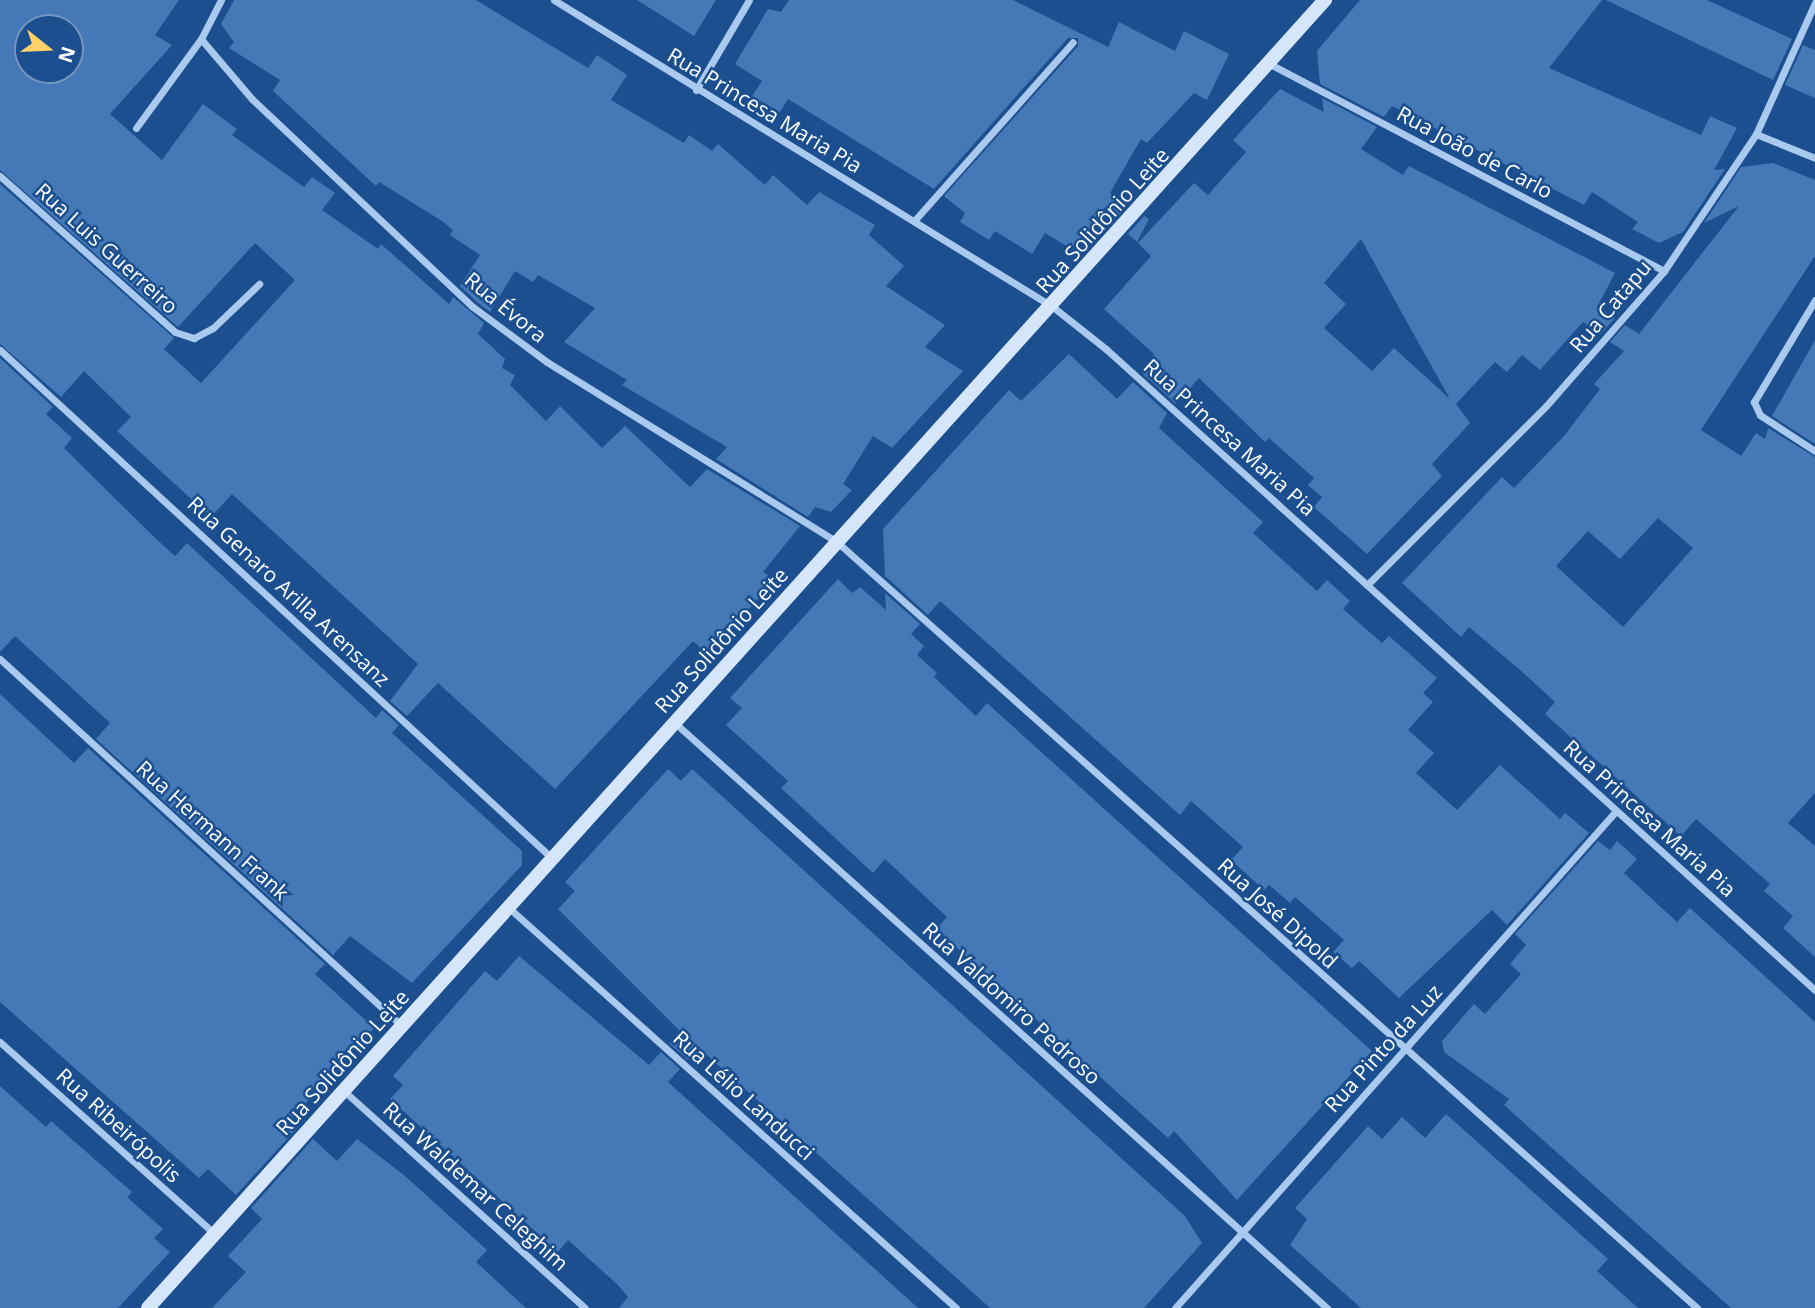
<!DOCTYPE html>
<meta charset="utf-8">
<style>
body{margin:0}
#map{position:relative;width:1815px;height:1308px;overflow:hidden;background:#1b4f8f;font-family:"Open Sans",sans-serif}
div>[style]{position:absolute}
.building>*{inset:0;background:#4478b7}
.street>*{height:7px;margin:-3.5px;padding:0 3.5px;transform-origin:3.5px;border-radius:3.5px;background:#a9c9ee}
.secondary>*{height:14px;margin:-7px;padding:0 7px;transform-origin:7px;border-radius:7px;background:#d6e6fa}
span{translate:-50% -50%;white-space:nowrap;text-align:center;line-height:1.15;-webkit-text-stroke:5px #1b4f8f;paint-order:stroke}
.street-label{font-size:21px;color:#fff}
.north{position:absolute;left:14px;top:14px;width:70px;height:70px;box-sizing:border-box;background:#1b4f8f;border:2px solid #7695bc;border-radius:50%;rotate:108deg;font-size:19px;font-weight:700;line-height:28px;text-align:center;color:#fff}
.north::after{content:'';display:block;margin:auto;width:24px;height:32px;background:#ffd166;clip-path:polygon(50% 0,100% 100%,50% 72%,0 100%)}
</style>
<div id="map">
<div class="building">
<i style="clip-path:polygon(evenodd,0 0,179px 0,155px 35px,172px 45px,110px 114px,162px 160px,203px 104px,237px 129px,232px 135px,304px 187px,312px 177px,335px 193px,322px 210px,378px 249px,381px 244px,449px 304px,453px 297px,484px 323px,478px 334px,505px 359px,502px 368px,515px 375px,510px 385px,546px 421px,560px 406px,602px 448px,625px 426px,690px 487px,707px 469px,800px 526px,763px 572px,775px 579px,709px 655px,693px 641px,555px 789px,438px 683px,407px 716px,390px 701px,418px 664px,232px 494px,211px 517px,117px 431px,131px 417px,84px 371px,61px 397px,0 344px,0 184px,174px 338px,164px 349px,201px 383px,295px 280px,255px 243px,178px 327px,0 170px,0 0,28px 28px,70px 28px,70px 70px,28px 70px,28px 28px)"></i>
<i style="clip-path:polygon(234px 0,476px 0,588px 68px,597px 55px,627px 75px,611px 100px,684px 143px,689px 135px,712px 151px,718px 144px,765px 185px,773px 175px,807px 205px,819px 192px,875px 225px,869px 235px,904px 266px,886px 286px,945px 325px,925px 347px,963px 371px,892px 448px,873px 436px,843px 484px,852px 490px,831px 512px,815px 507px,808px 517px,716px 459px,727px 447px,622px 385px,627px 380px,564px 342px,595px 308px,538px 275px,533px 282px,515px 271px,490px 312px,477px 302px,460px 286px,480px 255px,450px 235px,453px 230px,442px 221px,379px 182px,376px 186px,273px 91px,280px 80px,229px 48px,234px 42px,221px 24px)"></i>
<i style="clip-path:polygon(637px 0,716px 0,694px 36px)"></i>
<i style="clip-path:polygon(789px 0,1013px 0,1108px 47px,1119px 22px,1175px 51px,1184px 31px,1229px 54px,1207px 100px,1194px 93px,1147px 143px,1141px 139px,1110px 193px,1128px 205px,1114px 221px,1106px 213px,1073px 250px,1045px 233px,1032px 254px,995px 231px,989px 240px,960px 222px,965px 213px,944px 196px,1078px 46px,1078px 38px,1068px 38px,934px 189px,788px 99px,780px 112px,752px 96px,762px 81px,735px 64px,768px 9px,781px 12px)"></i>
<i style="clip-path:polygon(1360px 0,1602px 0,1549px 68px,1701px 135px,1710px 116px,1737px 128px,1714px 170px,1725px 169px,1683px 232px,1659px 243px,1632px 229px,1638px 222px,1592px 192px,1584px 205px,1392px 106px,1384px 117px,1320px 84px,1317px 51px)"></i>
<i style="clip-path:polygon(1606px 0,1707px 0,1792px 39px,1773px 80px)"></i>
<i style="clip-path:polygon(1803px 45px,1815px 50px,1815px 98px,1785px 85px)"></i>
<i style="clip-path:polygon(evenodd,1280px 89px,1324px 112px,1322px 98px,1377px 127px,1361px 149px,1403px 175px,1409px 166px,1615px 273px,1597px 307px,1615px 318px,1600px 335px,1583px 322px,1540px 370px,1522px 355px,1507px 372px,1495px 362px,1456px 404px,1470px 423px,1432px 464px,1442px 476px,1367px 554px,1314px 507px,1322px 497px,1308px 485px,1314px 478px,1269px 438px,1265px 442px,1199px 378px,1176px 404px,1142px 373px,1154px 354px,1104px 309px,1151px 256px,1138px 243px,1194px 183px,1208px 195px,1246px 152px,1233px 140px,1280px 89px,1361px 239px,1413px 333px,1450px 399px,1394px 348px,1372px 371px,1324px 328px,1346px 304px,1324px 283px,1361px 239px)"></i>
<i style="clip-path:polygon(evenodd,1773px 163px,1815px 180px,1815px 256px,1701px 430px,1741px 456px,1756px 433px,1765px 439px,1768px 428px,1815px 457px,1815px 793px,1788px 823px,1815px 846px,1815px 957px,1783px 928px,1793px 916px,1764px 891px,1770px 884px,1696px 819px,1681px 836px,1545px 714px,1555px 702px,1519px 669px,1469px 627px,1461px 637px,1402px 583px,1502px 477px,1514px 488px,1564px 436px,1600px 389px,1594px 384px,1624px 351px,1610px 342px,1625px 325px,1639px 334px,1739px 206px,1704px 223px,1741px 167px,1773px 163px,1658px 518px,1693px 548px,1623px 627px,1556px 566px,1588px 531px,1620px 559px,1658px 518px)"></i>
<i style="clip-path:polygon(1144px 216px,1149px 219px,1137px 242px,1128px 234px)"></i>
<i style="clip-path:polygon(1815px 340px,1815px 444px,1772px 416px)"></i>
<i style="clip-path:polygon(1069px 354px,1117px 399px,1133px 382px,1167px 413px,1159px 428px,1263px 522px,1253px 533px,1317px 591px,1327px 580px,1350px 601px,1343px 609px,1382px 643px,1389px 636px,1437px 678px,1423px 693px,1433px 702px,1408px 730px,1434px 753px,1416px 773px,1457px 810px,1500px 765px,1560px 819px,1565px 813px,1589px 833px,1507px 925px,1492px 910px,1399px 998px,1359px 961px,1352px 968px,1333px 952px,1344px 940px,1295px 897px,1290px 903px,1269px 885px,1264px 890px,1231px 860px,1243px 847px,1191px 801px,1180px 815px,940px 601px,928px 615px,885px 576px,883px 529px,1009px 390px,1021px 401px)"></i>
<i style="clip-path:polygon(0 358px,53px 407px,46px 414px,72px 438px,64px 448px,152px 535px,175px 556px,187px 543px,376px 718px,382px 710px,399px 725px,392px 733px,522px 851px,522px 865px,412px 983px,350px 936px,333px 955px,96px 739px,110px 723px,15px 636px,0 652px)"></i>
<i style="clip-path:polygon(838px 579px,852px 593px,860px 587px,886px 610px,885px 593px,920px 624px,911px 634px,924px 646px,917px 655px,937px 673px,934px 677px,976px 716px,987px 703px,1372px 1051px,1237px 1200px,1174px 1131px,1168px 1138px,936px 929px,947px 917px,885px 859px,873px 873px,781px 788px,788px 781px,726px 725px,742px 708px,730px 698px)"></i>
<i style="clip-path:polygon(0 694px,74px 763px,88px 748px,325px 964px,315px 974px,374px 1028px,291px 1119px,299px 1126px,236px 1195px,208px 1169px,199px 1178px,0 1002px)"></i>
<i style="clip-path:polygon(668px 769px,681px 781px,692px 769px,1185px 1216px,1202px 1243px,1144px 1308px,990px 1308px,699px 1048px,688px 1060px,669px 1043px,680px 1031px,558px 909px,575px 891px,565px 882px)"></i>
<i style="clip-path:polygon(1598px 841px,1610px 850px,1617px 841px,1637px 859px,1624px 873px,1677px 922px,1690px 908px,1815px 1022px,1815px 1308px,1731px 1308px,1504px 1105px,1509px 1099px,1444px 1052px,1442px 1041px,1474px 1004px,1485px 1014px,1521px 974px,1510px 964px,1526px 945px,1515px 934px)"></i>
<i style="clip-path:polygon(519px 956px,649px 1065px,661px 1052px,680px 1069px,668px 1082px,918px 1308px,619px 1308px,628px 1297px,618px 1285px,568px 1240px,558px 1252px,390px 1099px,403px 1085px,393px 1076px,485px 971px,497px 981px)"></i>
<i style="clip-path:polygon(0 1086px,46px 1127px,51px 1121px,132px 1192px,127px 1197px,163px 1229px,154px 1238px,170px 1252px,118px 1308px,0 1308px)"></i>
<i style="clip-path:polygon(1446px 1114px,1608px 1259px,1597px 1271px,1638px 1308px,1361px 1308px,1290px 1245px,1307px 1219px,1295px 1208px,1368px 1126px,1382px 1139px,1402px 1117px,1425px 1138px)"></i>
<i style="clip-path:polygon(313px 1139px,337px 1161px,357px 1139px,405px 1176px,487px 1250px,476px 1262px,526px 1308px,212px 1308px,246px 1272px,228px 1256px,262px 1219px,251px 1208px)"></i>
</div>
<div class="street">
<i style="left:554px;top:0;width:586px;rotate:31.6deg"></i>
<i style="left:1053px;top:307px;width:68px;rotate:38.4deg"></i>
<i style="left:1106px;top:349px;width:956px;rotate:42.12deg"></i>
<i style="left:201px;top:39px;width:79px;rotate:49.6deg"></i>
<i style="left:252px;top:99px;width:303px;rotate:43.3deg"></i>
<i style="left:473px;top:307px;width:92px;rotate:36.6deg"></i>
<i style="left:547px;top:362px;width:341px;rotate:31.8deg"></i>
<i style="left:837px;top:542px;width:1152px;rotate:41.69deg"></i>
<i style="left:1270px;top:64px;width:445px;rotate:27.7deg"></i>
<i style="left:696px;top:90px;width:104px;rotate:-59.5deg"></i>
<i style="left:136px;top:128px;width:110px;rotate:-53.9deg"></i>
<i style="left:201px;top:39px;width:44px;rotate:-62.9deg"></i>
<i style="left:1756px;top:134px;width:64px;rotate:22.1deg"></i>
<i style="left:0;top:176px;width:234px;rotate:41.7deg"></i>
<i style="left:175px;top:332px;width:20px;rotate:18deg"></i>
<i style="left:194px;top:338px;width:21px;rotate:-28deg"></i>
<i style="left:213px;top:328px;width:64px;rotate:-43.7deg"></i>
<i style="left:914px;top:221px;width:239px;rotate:-48.4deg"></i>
<i style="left:1815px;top:300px;width:119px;rotate:120.9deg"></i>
<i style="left:1754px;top:402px;width:14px;rotate:65deg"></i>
<i style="left:1760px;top:415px;width:66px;rotate:33.2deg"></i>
<i style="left:0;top:350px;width:752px;rotate:42.63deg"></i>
<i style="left:1367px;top:585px;width:253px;rotate:-45deg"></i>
<i style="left:1546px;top:406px;width:179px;rotate:-48.8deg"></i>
<i style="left:1664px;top:271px;width:165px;rotate:-56.1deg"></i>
<i style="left:1756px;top:134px;width:144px;rotate:-65.8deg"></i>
<i style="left:0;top:659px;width:544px;rotate:42.39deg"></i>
<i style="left:675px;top:723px;width:876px;rotate:41.9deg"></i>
<i style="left:509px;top:908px;width:600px;rotate:41.82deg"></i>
<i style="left:0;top:1042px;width:288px;rotate:41.8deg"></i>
<i style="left:344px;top:1091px;width:324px;rotate:42deg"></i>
<i style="left:1175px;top:1308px;width:664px;rotate:-48.42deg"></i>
</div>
<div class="secondary">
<i style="left:148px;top:1308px;width:1760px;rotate:-48.02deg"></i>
</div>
<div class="street-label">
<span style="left:765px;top:110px;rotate:31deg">Rua Princesa Maria Pia</span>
<span style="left:1475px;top:152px;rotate:28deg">Rua João de Carlo</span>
<span style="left:1102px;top:220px;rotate:-48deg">Rua Solidônio Leite</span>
<span style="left:107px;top:248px;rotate:42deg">Rua Luis Guerreiro</span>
<span style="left:1610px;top:306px;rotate:-50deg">Rua Catapu</span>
<span style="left:506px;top:307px;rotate:39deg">Rua Évora</span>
<span style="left:1230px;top:437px;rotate:42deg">Rua Princesa Maria Pia</span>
<span style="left:289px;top:591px;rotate:43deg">Rua Genaro Arilla Arensanz</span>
<span style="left:721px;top:640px;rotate:-48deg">Rua Solidônio Leite</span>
<span style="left:1650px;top:818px;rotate:42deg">Rua Princesa Maria Pia</span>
<span style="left:213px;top:830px;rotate:42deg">Rua Hermann Frank</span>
<span style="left:1278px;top:913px;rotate:42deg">Rua José Dipold</span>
<span style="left:1012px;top:1003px;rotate:42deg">Rua Valdomiro Pedroso</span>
<span style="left:1383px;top:1048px;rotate:-48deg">Rua Pinto da Luz</span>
<span style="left:342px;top:1062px;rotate:-48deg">Rua Solidônio Leite</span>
<span style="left:744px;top:1095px;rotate:42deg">Rua Lélio Landucci</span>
<span style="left:119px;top:1125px;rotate:42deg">Rua Ribeirópolis</span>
<span style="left:476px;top:1186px;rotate:42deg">Rua Waldemar Celeghim</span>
</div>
<div class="north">N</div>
</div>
